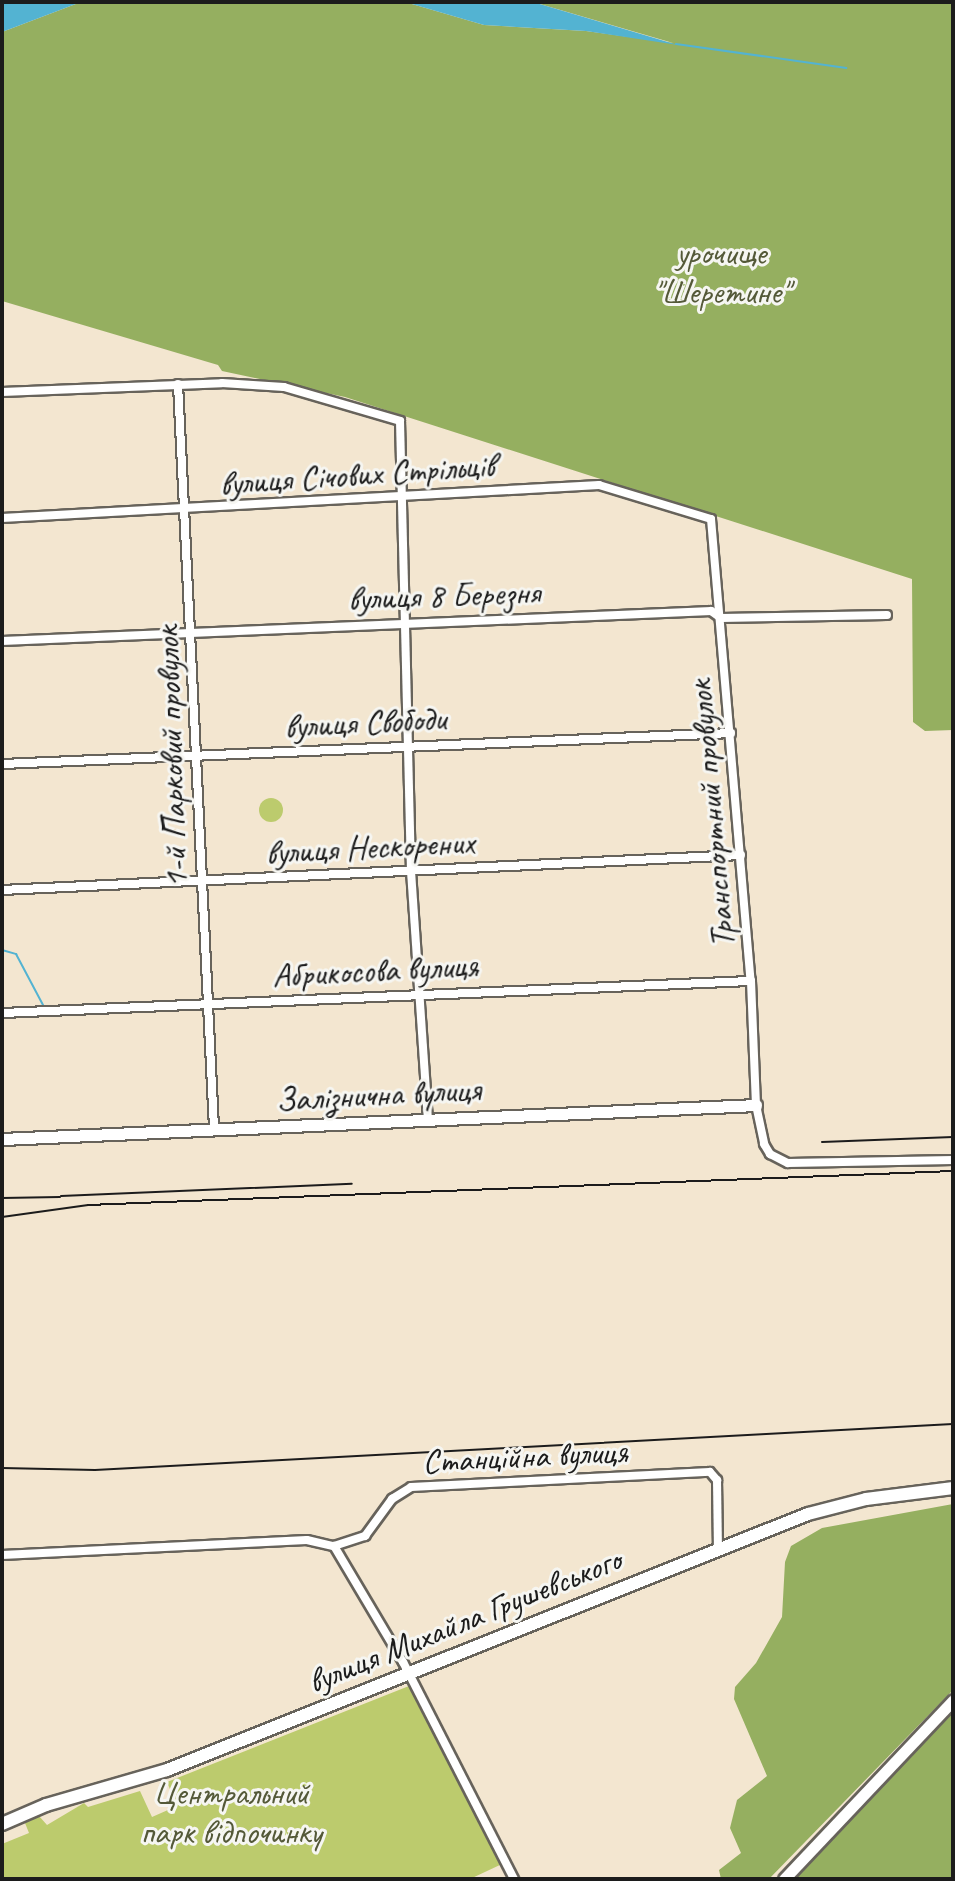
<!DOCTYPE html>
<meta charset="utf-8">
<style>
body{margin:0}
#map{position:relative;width:955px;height:1881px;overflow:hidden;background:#f3e6d0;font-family:Caveat,sans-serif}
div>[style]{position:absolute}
.green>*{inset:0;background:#bccb6d}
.round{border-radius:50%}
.forest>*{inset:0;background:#95af60}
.water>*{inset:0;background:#53b3d2}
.stream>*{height:2px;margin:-1px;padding:0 1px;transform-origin:1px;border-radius:1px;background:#53b3d2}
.roads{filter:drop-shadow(2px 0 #67635b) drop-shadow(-2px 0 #67635b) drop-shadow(0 2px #67635b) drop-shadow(0 -2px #67635b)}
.street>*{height:8px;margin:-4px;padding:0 4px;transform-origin:4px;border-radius:4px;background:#fff}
.secondary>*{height:11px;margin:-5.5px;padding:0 5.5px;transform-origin:5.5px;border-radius:5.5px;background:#fff}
.primary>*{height:12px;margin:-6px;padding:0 6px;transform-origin:6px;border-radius:6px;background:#fff}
.rail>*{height:2px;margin:-1px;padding:0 1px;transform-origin:1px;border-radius:1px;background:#1c1c1c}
span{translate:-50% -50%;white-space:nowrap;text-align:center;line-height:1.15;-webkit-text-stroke:6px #f6f6f2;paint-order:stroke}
.park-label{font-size:34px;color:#545938}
.street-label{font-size:34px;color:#1c1c1c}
.frame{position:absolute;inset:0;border:4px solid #1c1c1c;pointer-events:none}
</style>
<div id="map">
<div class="green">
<i class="round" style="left:259px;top:798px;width:24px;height:24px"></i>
<i style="clip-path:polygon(409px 1686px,502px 1864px,470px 1879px,2px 1879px,2px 1844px,29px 1833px,25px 1823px,39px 1816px,47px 1825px,84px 1803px,88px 1807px,140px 1791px,152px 1817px,177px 1806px,167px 1782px)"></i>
</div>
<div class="forest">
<i style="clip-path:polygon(81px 2px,405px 2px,484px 25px,586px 31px,673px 43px,533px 2px,953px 2px,953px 730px,925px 731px,913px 722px,912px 579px,345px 397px,222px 371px,218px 365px,2px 301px,2px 32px)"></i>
<i style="clip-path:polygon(953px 1504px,953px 1690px,769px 1879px,721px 1879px,719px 1870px,741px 1853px,730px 1828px,737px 1800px,767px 1776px,734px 1699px,735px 1687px,756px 1663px,782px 1617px,785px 1562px,791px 1546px,822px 1528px)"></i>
<i style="clip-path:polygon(953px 1711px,953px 1879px,792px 1879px,912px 1756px)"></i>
</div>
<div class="water">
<i style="clip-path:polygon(2px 2px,81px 2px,2px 32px)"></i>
<i style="clip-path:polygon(405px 2px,533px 2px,678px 45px,586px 31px,484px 25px)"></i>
</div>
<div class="stream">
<i style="left:676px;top:44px;width:172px;rotate:8deg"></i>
<i style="left:2px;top:950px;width:15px;rotate:16deg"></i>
<i style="left:16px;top:954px;width:58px;rotate:62.1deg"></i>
</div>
<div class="roads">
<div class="street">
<i style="left:178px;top:384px;width:746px;rotate:87.23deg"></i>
<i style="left:2px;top:392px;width:220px;rotate:-2.3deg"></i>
<i style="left:222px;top:383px;width:62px;rotate:3.7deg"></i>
<i style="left:284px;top:387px;width:121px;rotate:16.3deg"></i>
<i style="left:400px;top:421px;width:450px;rotate:88.6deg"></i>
<i style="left:411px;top:871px;width:249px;rotate:86.1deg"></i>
<i style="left:2px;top:518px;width:598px;rotate:-3.16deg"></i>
<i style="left:599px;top:485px;width:117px;rotate:16.9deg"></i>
<i style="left:711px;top:519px;width:464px;rotate:85.1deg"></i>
<i style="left:751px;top:981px;width:124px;rotate:87.7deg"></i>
<i style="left:756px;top:1105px;width:40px;rotate:78deg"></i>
<i style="left:764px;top:1144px;width:12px;rotate:59deg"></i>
<i style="left:770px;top:1154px;width:20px;rotate:27deg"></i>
<i style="left:788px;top:1163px;width:165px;rotate:-1deg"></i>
<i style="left:2px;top:641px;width:710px;rotate:-2.42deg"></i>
<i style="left:711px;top:611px;width:12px;rotate:35deg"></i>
<i style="left:721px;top:618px;width:166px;rotate:-1deg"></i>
<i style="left:2px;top:764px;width:730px;rotate:-2.43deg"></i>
<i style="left:2px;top:890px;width:740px;rotate:-2.71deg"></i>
<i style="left:2px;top:1013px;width:750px;rotate:-2.45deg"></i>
<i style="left:334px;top:1546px;width:135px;rotate:59.3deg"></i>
<i style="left:403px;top:1662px;width:244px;rotate:62.9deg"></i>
<i style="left:2px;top:1555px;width:305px;rotate:-2.8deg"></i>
<i style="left:307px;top:1540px;width:28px;rotate:13deg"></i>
<i style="left:334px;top:1546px;width:33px;rotate:-18deg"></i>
<i style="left:365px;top:1536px;width:46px;rotate:-53.9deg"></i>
<i style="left:392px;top:1499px;width:22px;rotate:-32deg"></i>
<i style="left:411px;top:1487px;width:299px;rotate:-2.9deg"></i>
<i style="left:710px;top:1472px;width:11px;rotate:49deg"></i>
<i style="left:717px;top:1480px;width:68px;rotate:89.2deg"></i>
</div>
<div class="secondary">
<i style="left:2px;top:1139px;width:755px;rotate:-2.58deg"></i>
<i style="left:784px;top:1879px;width:246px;rotate:-46.6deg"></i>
</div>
<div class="primary">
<i style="left:2px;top:1824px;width:48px;rotate:-23.4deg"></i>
<i style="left:46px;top:1805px;width:126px;rotate:-16.1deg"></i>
<i style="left:167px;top:1770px;width:690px;rotate:-21.77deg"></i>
<i style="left:808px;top:1514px;width:60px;rotate:-14.5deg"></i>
<i style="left:866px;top:1499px;width:88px;rotate:-7.2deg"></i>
</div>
</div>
<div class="rail">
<i style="left:822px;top:1142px;width:131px;rotate:-2.2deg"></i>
<i style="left:61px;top:1196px;width:291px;rotate:-2.4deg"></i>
<i style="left:2px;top:1198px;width:58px;rotate:-1deg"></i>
<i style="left:2px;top:1217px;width:87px;rotate:-7.9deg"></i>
<i style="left:88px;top:1205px;width:866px;rotate:-2.25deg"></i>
<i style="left:2px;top:1468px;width:93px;rotate:1.2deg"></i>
<i style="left:95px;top:1470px;width:859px;rotate:-3.07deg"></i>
</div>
<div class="park-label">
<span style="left:721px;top:272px">урочище<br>"Шеретине"</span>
<span style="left:231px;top:1812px">Центральний<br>парк відпочинку</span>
</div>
<div class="street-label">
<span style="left:357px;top:474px;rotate:-4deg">вулиця Січових Стрільців</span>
<span style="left:444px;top:595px;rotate:-2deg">вулиця 8 Березня</span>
<span style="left:365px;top:722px;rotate:-3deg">вулиця Свободи</span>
<span style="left:171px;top:757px;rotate:-92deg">1-й Парковий провулок</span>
<span style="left:711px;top:814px;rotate:-95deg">Транспортний провулок</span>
<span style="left:370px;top:847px;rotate:-3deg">вулиця Нескорених</span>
<span style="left:375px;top:970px;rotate:-3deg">Абрикосова вулиця</span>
<span style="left:378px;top:1094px;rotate:-3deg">Залізнична вулиця</span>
<span style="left:525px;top:1456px;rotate:-3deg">Станційна вулиця</span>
<span style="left:464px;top:1620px;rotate:-22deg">вулиця Михайла Грушевського</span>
</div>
<div class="frame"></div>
</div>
